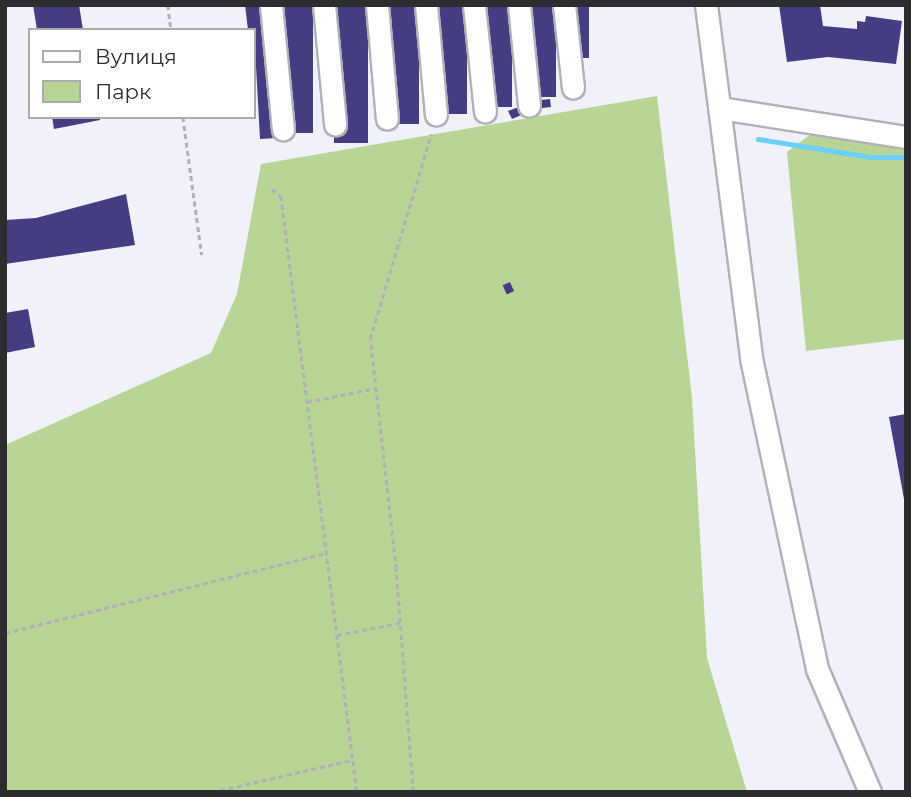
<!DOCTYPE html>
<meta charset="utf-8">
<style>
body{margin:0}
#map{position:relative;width:911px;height:797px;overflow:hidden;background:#f1f1fa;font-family:Montserrat,sans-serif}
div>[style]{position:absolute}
.green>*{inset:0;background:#b8d596}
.stream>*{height:5px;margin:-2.5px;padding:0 2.5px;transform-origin:2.5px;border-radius:2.5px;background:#6acff9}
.building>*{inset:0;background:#453d81;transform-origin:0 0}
.path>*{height:2.5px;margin-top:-1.25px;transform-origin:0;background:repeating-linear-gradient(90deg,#b0b0b7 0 5px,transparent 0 8.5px)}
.roads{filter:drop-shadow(2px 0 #b1b1ba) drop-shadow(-2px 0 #b1b1ba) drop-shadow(0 2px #b1b1ba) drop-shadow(0 -2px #b1b1ba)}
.minor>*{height:21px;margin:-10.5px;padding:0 10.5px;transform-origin:10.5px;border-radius:10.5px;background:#fff}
span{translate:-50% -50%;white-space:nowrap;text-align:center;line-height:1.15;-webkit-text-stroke:7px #fff;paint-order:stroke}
.frame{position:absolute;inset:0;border:7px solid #2d2d30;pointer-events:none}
.legend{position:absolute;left:28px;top:28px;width:228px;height:91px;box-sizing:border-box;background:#fff;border:2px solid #ababac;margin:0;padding:9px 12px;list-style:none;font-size:21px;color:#2d2d30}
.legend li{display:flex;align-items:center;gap:14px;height:35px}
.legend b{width:35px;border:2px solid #ababac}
</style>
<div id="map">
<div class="green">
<i style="clip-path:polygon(657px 96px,692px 398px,707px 658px,747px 792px,5px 792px,5px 445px,211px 353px,237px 294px,261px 164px)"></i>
<i style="clip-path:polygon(811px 134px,906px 150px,906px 339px,806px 351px,787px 152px)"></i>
</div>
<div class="stream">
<i style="left:758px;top:139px;width:114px;rotate:9.1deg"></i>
<i style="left:871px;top:157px;width:35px"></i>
</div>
<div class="building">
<i style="clip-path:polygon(33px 5px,79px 5px,83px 30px,37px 30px)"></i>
<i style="clip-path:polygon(245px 5px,263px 5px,277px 138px,260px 139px,254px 30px,248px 30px)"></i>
<i style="left:278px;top:5px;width:35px;height:128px"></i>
<i style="left:334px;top:5px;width:34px;height:138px"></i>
<i style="left:385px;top:5px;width:34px;height:119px"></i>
<i style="left:436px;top:5px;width:31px;height:109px"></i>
<i style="left:481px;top:5px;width:31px;height:102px"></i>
<i style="left:525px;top:5px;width:31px;height:92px"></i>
<i style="left:571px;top:5px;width:18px;height:53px"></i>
<i style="clip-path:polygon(779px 5px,820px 5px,823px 26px,857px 29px,857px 21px,865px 22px,866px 16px,902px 21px,896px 64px,828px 57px,787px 62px)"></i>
<i style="left:550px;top:99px;width:8px;height:15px;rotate:83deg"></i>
<i style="clip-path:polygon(524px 105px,526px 113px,512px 119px,508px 111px)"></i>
<i style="clip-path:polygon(52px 117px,100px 117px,100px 120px,54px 129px)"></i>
<i style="clip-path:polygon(126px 194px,135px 245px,5px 264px,5px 220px,36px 218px)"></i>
<i style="left:510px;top:282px;width:10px;height:8px;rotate:66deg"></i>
<i style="clip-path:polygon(28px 309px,35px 347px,5px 353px,5px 313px)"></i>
<i style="clip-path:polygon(906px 414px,906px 499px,904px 499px,889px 417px)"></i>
</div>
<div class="path">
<i style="left:168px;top:5px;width:25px;rotate:83deg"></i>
<i style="left:183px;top:117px;width:139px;rotate:82.2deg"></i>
<i style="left:272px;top:189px;width:11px;rotate:38deg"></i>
<i style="left:281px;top:196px;width:601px;rotate:82.73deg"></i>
<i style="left:307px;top:402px;width:70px;rotate:-11.5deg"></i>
<i style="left:5px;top:633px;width:331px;rotate:-14deg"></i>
<i style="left:337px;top:635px;width:64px;rotate:-10.8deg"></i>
<i style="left:212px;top:792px;width:144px;rotate:-12.9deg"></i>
<i style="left:413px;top:792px;width:224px;rotate:-94.4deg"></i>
<i style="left:396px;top:569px;width:231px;rotate:-96.4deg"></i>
<i style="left:370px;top:339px;width:214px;rotate:-73.4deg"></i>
</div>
<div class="roads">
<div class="minor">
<i style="left:271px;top:5px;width:125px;rotate:84.5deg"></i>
<i style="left:324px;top:5px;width:120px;rotate:84.7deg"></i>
<i style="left:377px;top:5px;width:114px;rotate:85deg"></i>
<i style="left:426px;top:5px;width:110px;rotate:84.8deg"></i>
<i style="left:474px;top:5px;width:107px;rotate:84.1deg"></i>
<i style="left:519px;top:5px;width:101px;rotate:84.3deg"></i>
<i style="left:564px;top:5px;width:83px;rotate:83.8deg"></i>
<i style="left:706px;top:5px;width:356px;rotate:82.7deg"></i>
<i style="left:751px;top:358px;width:318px;rotate:78deg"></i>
<i style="left:817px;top:669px;width:134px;rotate:66.7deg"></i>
<i style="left:720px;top:108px;width:188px;rotate:8.9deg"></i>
</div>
</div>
<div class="frame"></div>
<ul class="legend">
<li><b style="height:9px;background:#fff"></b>Вулиця</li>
<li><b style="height:19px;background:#b8d596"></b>Парк</li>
</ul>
</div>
